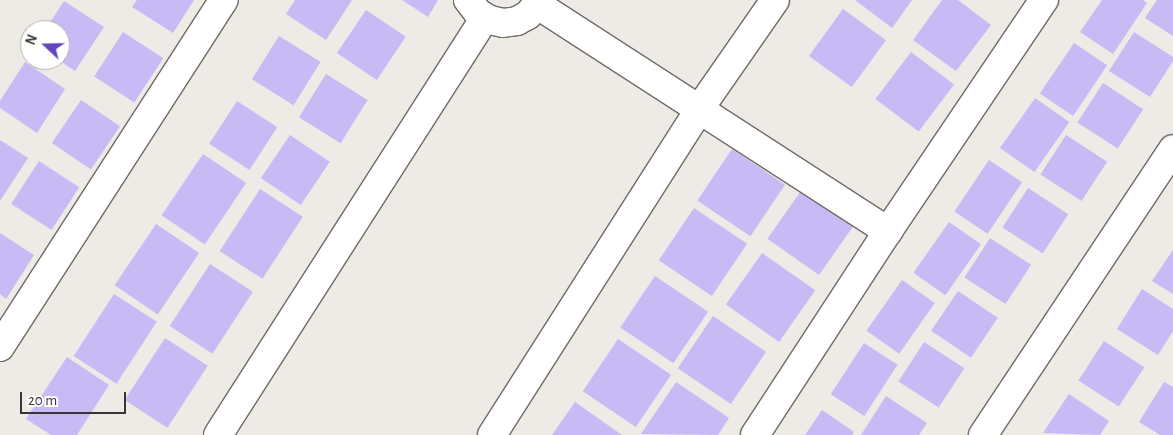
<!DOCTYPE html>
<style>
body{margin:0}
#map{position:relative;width:1173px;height:435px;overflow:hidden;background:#eeeae5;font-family:"Alegreya Sans",sans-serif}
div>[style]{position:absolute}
.building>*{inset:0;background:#c8baf4;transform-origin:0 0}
.roads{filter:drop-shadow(1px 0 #6f6b67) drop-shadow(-1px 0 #6f6b67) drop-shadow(0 1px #6f6b67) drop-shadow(0 -1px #6f6b67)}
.minor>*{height:28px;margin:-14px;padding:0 14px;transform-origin:14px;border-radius:14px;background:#fff}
span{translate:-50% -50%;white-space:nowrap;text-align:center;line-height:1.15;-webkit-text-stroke:4.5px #fff;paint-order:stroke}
.north{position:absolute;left:20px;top:20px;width:50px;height:50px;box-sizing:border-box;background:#fff;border:1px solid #afafae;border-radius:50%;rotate:291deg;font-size:14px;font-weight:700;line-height:20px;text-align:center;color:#373634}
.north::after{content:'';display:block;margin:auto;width:18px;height:22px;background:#6345bd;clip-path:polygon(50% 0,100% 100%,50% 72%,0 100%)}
.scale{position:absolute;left:20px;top:392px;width:106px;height:22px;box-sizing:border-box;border:2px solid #373634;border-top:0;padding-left:6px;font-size:15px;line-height:18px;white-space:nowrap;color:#373634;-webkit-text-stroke:4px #fff;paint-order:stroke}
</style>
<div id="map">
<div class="building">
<i style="clip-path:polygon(137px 0,194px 0,173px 33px,132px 7px)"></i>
<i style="clip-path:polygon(295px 0,352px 0,326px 40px,286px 14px)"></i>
<i style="clip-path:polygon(402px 0,438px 0,428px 17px)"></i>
<i style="clip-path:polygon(855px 0,912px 0,892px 28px)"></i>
<i style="clip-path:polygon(942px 0,958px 0,991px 25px,956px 71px,913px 40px)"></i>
<i style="clip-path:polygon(1102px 0,1143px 0,1147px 3px,1113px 54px,1080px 32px)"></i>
<i style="clip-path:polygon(1157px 0,1173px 0,1173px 36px,1145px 18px)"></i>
<i style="clip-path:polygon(64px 1px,104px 27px,75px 71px,60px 61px,60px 30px,45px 30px)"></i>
<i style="left:843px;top:9px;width:53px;height:58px;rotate:36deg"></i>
<i style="left:366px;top:10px;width:48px;height:52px;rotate:34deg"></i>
<i style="left:123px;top:32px;width:48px;height:53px;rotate:33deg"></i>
<i style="clip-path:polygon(1134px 32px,1173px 57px,1173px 61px,1150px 97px,1109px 71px)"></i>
<i style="left:279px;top:36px;width:49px;height:51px;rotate:32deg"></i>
<i style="left:1074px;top:43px;width:40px;height:61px;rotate:34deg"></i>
<i style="left:911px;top:52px;width:54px;height:59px;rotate:37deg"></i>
<i style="clip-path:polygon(25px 62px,65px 89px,37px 133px,0 108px,0 101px)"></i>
<i style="left:326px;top:74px;width:49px;height:51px;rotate:32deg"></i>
<i style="left:1103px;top:83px;width:48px;height:47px;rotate:33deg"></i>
<i style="left:1035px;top:98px;width:42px;height:61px;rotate:35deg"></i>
<i style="left:81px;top:100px;width:47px;height:52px;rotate:34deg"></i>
<i style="left:237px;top:101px;width:48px;height:51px;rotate:33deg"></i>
<i style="left:290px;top:135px;width:48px;height:52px;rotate:34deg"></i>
<i style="left:1066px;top:135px;width:49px;height:47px;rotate:33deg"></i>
<i style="clip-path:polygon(0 140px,28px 158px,0 201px)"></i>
<i style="left:732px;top:149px;width:64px;height:62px;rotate:34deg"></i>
<i style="left:203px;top:154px;width:52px;height:74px;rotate:34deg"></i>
<i style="left:989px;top:160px;width:40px;height:62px;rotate:34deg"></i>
<i style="left:39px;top:161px;width:48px;height:51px;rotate:33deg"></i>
<i style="left:803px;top:188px;width:63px;height:62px;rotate:35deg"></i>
<i style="left:1028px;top:188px;width:48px;height:47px;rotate:33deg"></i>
<i style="left:260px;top:189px;width:51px;height:74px;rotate:33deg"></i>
<i style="left:694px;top:208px;width:64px;height:63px;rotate:34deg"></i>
<i style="left:949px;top:222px;width:39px;height:62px;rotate:35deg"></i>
<i style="left:156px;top:224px;width:52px;height:74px;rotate:34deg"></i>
<i style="clip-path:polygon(0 233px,34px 255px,6px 299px,0 294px)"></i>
<i style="left:990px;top:238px;width:49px;height:47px;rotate:33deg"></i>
<i style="clip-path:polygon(1173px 250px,1173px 294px,1152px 281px)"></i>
<i style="left:762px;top:253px;width:65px;height:63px;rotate:35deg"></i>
<i style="left:210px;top:264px;width:51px;height:74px;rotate:33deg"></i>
<i style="left:655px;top:276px;width:64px;height:62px;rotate:34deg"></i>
<i style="left:902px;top:280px;width:40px;height:62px;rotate:35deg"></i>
<i style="clip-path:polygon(1142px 289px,1173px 309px,1173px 331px,1158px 355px,1117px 329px)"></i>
<i style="left:958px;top:291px;width:48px;height:48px;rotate:34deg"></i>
<i style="left:114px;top:294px;width:51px;height:74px;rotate:33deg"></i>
<i style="left:713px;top:316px;width:64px;height:63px;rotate:34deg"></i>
<i style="left:165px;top:338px;width:51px;height:74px;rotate:33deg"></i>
<i style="left:618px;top:339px;width:64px;height:63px;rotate:34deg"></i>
<i style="left:1104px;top:341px;width:48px;height:47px;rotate:33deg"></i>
<i style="left:924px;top:342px;width:48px;height:47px;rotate:33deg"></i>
<i style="left:864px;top:343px;width:40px;height:61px;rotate:33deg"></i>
<i style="clip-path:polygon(67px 357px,109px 385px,77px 435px,51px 435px,26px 419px)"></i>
<i style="clip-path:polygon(676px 382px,729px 418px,718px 435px,641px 434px)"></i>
<i style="clip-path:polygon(1164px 382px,1173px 387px,1173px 435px,1160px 435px,1139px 422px)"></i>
<i style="clip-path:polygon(1069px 394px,1109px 421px,1100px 435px,1043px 433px)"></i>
<i style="clip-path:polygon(886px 396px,927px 423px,919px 435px,861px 435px)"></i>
<i style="clip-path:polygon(575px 402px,622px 435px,552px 435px)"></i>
<i style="clip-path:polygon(822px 410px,854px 432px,852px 435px,805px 435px)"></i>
</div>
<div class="roads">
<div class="minor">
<i style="left:468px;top:0;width:16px;rotate:52deg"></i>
<i style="left:478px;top:13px;width:14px;rotate:30deg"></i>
<i style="left:490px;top:20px;width:13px;rotate:13deg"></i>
<i style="left:503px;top:23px;width:14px;rotate:-8deg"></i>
<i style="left:517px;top:21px;width:13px;rotate:-29deg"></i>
<i style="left:528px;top:15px;width:19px;rotate:-51deg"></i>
<i style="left:538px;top:5px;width:417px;rotate:32.9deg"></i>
<i style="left:0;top:347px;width:413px;rotate:-57.2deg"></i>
<i style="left:218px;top:435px;width:495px;rotate:-57.4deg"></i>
<i style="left:492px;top:435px;width:388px;rotate:-57.5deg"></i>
<i style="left:700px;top:108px;width:131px;rotate:-55.2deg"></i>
<i style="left:755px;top:435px;width:244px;rotate:-56.9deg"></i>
<i style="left:888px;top:231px;width:279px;rotate:-56deg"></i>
<i style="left:983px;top:435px;width:343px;rotate:-56.4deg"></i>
</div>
</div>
<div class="north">N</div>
<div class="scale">20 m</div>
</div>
